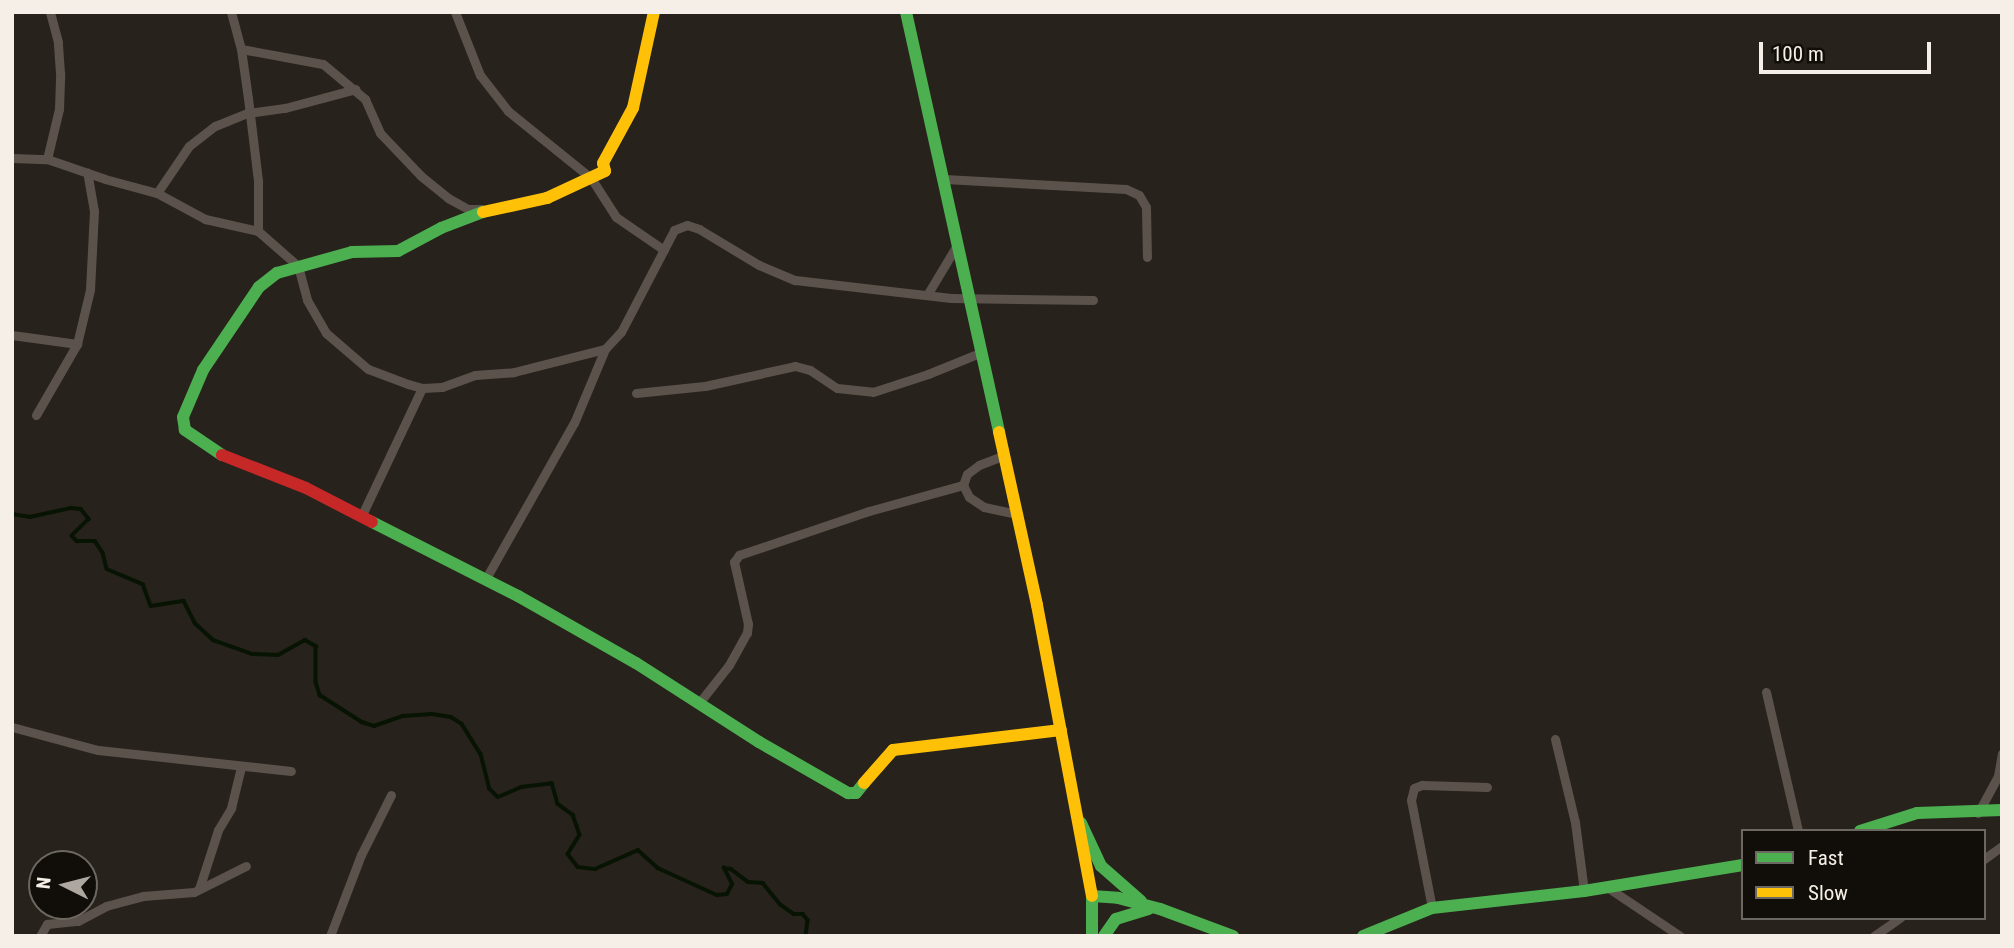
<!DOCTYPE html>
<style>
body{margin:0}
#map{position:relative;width:2014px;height:948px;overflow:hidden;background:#27221c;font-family:"Roboto Condensed",sans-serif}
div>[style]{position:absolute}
.stream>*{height:3.5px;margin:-1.75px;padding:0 1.75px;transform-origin:1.75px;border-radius:1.75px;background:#081403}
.street>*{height:9px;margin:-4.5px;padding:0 4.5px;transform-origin:4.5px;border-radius:4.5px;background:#5b524c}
.fast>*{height:12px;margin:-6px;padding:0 6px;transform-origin:6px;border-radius:6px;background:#4caf50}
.slow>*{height:12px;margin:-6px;padding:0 6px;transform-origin:6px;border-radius:6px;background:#ffc107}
.jam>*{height:12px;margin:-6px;padding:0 6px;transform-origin:6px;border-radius:6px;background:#c62828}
span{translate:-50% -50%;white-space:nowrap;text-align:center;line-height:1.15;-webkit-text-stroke:5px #110d08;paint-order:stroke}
.frame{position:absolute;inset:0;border:14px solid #f5efe7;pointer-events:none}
.legend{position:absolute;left:1741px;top:829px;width:245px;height:91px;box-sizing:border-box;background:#110d08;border:2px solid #6c6761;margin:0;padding:9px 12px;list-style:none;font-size:21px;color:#f5efe7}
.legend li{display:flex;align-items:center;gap:14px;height:35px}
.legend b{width:35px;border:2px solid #6c6761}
.north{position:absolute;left:28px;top:850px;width:70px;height:70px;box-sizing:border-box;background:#110d08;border:2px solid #6c6761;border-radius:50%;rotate:276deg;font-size:19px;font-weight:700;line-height:28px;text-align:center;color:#f5efe7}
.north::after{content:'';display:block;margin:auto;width:24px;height:32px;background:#ada7a0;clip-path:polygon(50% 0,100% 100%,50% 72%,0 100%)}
.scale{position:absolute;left:1759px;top:42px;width:172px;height:32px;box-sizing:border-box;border:4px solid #f5efe7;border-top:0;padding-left:9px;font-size:21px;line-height:24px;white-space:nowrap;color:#f5efe7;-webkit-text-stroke:5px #110d08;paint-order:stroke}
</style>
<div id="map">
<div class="stream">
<i style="left:12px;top:514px;width:18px;rotate:9deg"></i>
<i style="left:30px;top:517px;width:42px;rotate:-12.4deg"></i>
<i style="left:71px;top:508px;width:10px;rotate:6deg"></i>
<i style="left:81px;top:509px;width:13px;rotate:51deg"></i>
<i style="left:89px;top:519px;width:24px;rotate:135deg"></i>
<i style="left:72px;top:536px;width:7px;rotate:45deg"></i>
<i style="left:77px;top:541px;width:18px"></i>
<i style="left:95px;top:541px;width:14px;rotate:56deg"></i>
<i style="left:103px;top:553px;width:16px;rotate:76deg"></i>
<i style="left:107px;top:569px;width:39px;rotate:23deg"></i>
<i style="left:143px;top:584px;width:23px;rotate:70deg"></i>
<i style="left:151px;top:606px;width:33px;rotate:-9deg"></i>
<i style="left:184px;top:601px;width:25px;rotate:63deg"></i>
<i style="left:195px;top:623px;width:25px;rotate:43deg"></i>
<i style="left:213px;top:640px;width:41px;rotate:19.7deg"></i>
<i style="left:252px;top:654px;width:26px;rotate:2deg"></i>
<i style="left:278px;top:655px;width:31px;rotate:-29deg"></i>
<i style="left:305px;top:640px;width:13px;rotate:29deg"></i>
<i style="left:316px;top:646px;width:36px;rotate:90deg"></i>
<i style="left:316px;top:682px;width:14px;rotate:73deg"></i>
<i style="left:320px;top:695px;width:50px;rotate:32.7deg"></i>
<i style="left:362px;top:722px;width:13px;rotate:18deg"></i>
<i style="left:374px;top:726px;width:31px;rotate:-19deg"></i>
<i style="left:403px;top:716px;width:29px;rotate:-4deg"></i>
<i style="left:432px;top:714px;width:19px;rotate:9deg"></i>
<i style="left:451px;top:717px;width:13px;rotate:32deg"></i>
<i style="left:462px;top:724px;width:36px;rotate:58deg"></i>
<i style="left:481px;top:754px;width:36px;rotate:76deg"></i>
<i style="left:490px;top:789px;width:11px;rotate:45deg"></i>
<i style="left:498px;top:797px;width:25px;rotate:-23deg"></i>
<i style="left:521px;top:787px;width:31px;rotate:-7deg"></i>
<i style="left:552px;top:783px;width:22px;rotate:74deg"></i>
<i style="left:558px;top:804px;width:19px;rotate:36deg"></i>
<i style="left:573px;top:815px;width:12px;rotate:70deg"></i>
<i style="left:577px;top:826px;width:9px;rotate:72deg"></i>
<i style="left:580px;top:835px;width:22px;rotate:122deg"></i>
<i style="left:568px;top:854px;width:16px;rotate:52deg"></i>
<i style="left:578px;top:867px;width:17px;rotate:7deg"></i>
<i style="left:595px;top:869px;width:47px;rotate:-23.8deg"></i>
<i style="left:638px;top:850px;width:27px;rotate:42deg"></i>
<i style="left:658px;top:868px;width:65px;rotate:24.6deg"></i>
<i style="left:717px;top:895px;width:10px;rotate:-6deg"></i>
<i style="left:727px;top:894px;width:11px;rotate:-63deg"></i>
<i style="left:732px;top:884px;width:18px;rotate:-117deg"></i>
<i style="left:724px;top:868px;width:7px;rotate:8deg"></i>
<i style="left:731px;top:869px;width:21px;rotate:37deg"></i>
<i style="left:748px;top:882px;width:15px;rotate:4deg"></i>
<i style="left:763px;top:883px;width:28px;rotate:51deg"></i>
<i style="left:781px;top:905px;width:16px;rotate:35deg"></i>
<i style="left:794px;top:914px;width:9px"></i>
<i style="left:803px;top:914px;width:8px;rotate:50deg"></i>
<i style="left:808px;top:920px;width:16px;rotate:97deg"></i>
</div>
<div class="street">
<i style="left:231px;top:12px;width:38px;rotate:75deg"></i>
<i style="left:241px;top:49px;width:49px;rotate:81.9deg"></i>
<i style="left:248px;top:98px;width:84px;rotate:83.1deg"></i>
<i style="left:258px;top:181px;width:50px;rotate:90deg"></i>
<i style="left:455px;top:12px;width:68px;rotate:68.4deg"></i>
<i style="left:480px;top:75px;width:46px;rotate:52.1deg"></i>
<i style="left:508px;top:111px;width:107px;rotate:38.9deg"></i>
<i style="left:591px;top:178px;width:46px;rotate:57.3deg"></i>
<i style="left:616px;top:217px;width:58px;rotate:34.5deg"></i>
<i style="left:241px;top:49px;width:83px;rotate:10.4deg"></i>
<i style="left:323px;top:64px;width:55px;rotate:39.8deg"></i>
<i style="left:365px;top:99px;width:37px;rotate:66deg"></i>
<i style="left:380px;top:133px;width:59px;rotate:46.4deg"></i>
<i style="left:421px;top:176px;width:35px;rotate:39deg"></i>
<i style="left:448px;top:198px;width:23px;rotate:29deg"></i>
<i style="left:468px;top:209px;width:13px"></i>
<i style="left:12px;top:158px;width:35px;rotate:2deg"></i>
<i style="left:47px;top:159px;width:61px;rotate:19deg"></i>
<i style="left:105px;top:179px;width:54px;rotate:15.1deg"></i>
<i style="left:157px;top:193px;width:55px;rotate:28.4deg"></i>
<i style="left:205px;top:219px;width:54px;rotate:12.8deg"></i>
<i style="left:258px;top:231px;width:53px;rotate:41.2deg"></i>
<i style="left:298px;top:266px;width:35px;rotate:75deg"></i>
<i style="left:307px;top:300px;width:38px;rotate:60deg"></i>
<i style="left:326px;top:333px;width:55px;rotate:40.6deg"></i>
<i style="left:368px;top:369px;width:43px;rotate:20.6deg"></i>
<i style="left:408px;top:384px;width:15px;rotate:16deg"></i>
<i style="left:422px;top:388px;width:20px;rotate:-3deg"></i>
<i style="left:442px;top:387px;width:35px;rotate:-20deg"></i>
<i style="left:475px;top:375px;width:39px;rotate:-4deg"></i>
<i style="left:514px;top:372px;width:94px;rotate:-14.2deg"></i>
<i style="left:47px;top:159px;width:51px;rotate:-76.5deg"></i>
<i style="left:59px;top:109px;width:36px;rotate:-88deg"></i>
<i style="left:60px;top:73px;width:31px;rotate:-94deg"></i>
<i style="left:58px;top:42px;width:31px;rotate:-105deg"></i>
<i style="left:945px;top:179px;width:181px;rotate:3.2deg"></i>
<i style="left:1126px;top:189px;width:14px;rotate:25deg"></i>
<i style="left:1139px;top:195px;width:14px;rotate:60deg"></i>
<i style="left:1146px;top:207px;width:50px;rotate:88.9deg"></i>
<i style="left:157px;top:193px;width:57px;rotate:-55.8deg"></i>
<i style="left:189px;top:146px;width:33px;rotate:-38deg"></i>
<i style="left:215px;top:126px;width:35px;rotate:-22deg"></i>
<i style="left:248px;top:113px;width:37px;rotate:-8deg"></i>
<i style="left:285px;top:108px;width:73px;rotate:-15deg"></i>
<i style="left:927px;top:295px;width:58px;rotate:-59deg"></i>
<i style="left:12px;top:335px;width:66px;rotate:7.9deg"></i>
<i style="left:636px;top:393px;width:69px;rotate:-5.8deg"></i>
<i style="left:705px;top:386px;width:92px;rotate:-12.5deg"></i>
<i style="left:795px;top:366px;width:16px;rotate:15deg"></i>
<i style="left:810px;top:370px;width:32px;rotate:34deg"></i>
<i style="left:837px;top:388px;width:36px;rotate:6deg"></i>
<i style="left:873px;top:392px;width:58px;rotate:-18.1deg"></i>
<i style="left:928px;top:374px;width:58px;rotate:-22.2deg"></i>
<i style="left:36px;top:415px;width:82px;rotate:-60deg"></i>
<i style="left:77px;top:344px;width:56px;rotate:-76.5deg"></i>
<i style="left:90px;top:290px;width:79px;rotate:-87.1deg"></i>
<i style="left:94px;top:211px;width:39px;rotate:-100deg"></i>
<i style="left:1005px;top:455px;width:28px;rotate:159deg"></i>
<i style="left:979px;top:465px;width:15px;rotate:143deg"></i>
<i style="left:967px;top:474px;width:12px;rotate:110deg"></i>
<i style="left:963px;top:485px;width:13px;rotate:63deg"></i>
<i style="left:969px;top:497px;width:18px;rotate:34deg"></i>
<i style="left:984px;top:507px;width:35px;rotate:12deg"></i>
<i style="left:361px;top:517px;width:143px;rotate:-64.7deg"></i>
<i style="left:485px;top:580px;width:180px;rotate:-60.5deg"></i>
<i style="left:574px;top:423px;width:80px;rotate:-67.3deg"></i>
<i style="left:605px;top:349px;width:23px;rotate:-47deg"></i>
<i style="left:621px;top:332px;width:115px;rotate:-62.5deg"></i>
<i style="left:674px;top:230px;width:14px;rotate:-21deg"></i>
<i style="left:687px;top:225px;width:13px;rotate:18deg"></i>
<i style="left:699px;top:229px;width:70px;rotate:31deg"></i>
<i style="left:759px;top:265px;width:39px;rotate:23deg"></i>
<i style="left:795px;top:280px;width:157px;rotate:6.6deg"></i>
<i style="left:951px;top:298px;width:142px;rotate:0.8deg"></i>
<i style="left:1766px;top:692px;width:143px;rotate:77deg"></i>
<i style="left:699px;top:703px;width:48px;rotate:-51.7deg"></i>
<i style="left:729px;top:665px;width:37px;rotate:-61deg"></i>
<i style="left:747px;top:633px;width:9px;rotate:-84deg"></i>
<i style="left:748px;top:624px;width:64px;rotate:-102.7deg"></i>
<i style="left:734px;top:562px;width:9px;rotate:-54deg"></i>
<i style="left:739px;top:555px;width:137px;rotate:-18.7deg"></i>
<i style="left:869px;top:511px;width:98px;rotate:-15.5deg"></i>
<i style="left:12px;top:727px;width:89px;rotate:15deg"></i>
<i style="left:98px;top:750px;width:194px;rotate:6.2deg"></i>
<i style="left:1555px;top:739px;width:85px;rotate:76.5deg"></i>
<i style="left:1575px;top:822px;width:70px;rotate:82.6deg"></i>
<i style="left:1978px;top:813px;width:42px;rotate:-61.6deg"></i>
<i style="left:1998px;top:776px;width:23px;rotate:-80deg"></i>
<i style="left:1984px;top:859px;width:22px;rotate:-36deg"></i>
<i style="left:1607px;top:887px;width:88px;rotate:33.9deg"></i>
<i style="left:199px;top:889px;width:62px;rotate:-72.1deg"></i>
<i style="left:218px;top:830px;width:26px;rotate:-59deg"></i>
<i style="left:231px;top:808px;width:42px;rotate:-76.3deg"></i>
<i style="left:1432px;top:908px;width:110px;rotate:-101deg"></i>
<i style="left:1411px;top:800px;width:12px;rotate:-76deg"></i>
<i style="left:1414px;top:788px;width:9px;rotate:-21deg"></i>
<i style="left:1422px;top:785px;width:65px;rotate:1.8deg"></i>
<i style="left:40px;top:936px;width:14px;rotate:-60deg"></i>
<i style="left:47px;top:924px;width:31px;rotate:-6deg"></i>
<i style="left:78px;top:921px;width:32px;rotate:-28deg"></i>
<i style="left:106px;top:906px;width:38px;rotate:-15deg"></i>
<i style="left:143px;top:896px;width:51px;rotate:-4.5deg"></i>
<i style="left:194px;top:892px;width:58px;rotate:-26.6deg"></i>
<i style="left:330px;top:936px;width:87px;rotate:-69.1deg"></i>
<i style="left:361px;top:855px;width:67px;rotate:-63.4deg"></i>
<i style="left:1874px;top:936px;width:32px;rotate:-35deg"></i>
</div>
<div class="fast">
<i style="left:906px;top:12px;width:430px;rotate:77.5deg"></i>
<i style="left:222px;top:455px;width:45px;rotate:-146deg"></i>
<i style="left:185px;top:430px;width:13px;rotate:-99deg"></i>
<i style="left:183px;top:417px;width:51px;rotate:-66.9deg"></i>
<i style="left:203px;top:370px;width:100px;rotate:-56deg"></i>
<i style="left:259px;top:287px;width:23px;rotate:-38deg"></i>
<i style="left:277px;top:273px;width:78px;rotate:-15.6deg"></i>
<i style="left:352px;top:252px;width:46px;rotate:-1.2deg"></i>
<i style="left:398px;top:251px;width:49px;rotate:-28.1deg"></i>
<i style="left:441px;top:228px;width:45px;rotate:-20.9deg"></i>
<i style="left:372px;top:522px;width:164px;rotate:26.9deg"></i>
<i style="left:518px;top:596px;width:136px;rotate:29.6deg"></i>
<i style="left:636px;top:663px;width:146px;rotate:32.7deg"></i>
<i style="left:759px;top:742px;width:103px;rotate:29.8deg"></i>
<i style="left:848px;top:793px;width:8px"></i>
<i style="left:856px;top:793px;width:13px;rotate:-51deg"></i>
<i style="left:1081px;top:823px;width:47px;rotate:65.1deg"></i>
<i style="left:1101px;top:866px;width:53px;rotate:41.2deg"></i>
<i style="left:1860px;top:831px;width:60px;rotate:-17.5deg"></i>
<i style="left:1917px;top:813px;width:85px;rotate:-2deg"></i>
<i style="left:1092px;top:936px;width:40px;rotate:-90deg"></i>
<i style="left:1092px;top:896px;width:26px;rotate:4deg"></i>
<i style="left:1118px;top:898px;width:43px;rotate:14.7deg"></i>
<i style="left:1160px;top:909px;width:78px;rotate:20.3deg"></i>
<i style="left:1104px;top:936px;width:21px;rotate:-55deg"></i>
<i style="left:1116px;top:919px;width:34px;rotate:-17deg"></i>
<i style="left:1363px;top:936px;width:74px;rotate:-22.1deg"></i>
<i style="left:1432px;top:908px;width:153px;rotate:-6.4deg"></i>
<i style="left:1584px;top:891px;width:161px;rotate:-9.3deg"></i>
</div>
<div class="slow">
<i style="left:483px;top:212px;width:66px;rotate:-12.3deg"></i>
<i style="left:547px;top:198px;width:64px;rotate:-25deg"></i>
<i style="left:605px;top:171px;width:8px;rotate:-104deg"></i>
<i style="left:603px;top:163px;width:63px;rotate:-61.4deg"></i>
<i style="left:633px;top:108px;width:98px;rotate:-77.7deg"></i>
<i style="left:999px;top:432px;width:177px;rotate:77.6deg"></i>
<i style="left:1037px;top:605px;width:296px;rotate:79.3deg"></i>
<i style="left:864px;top:783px;width:44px;rotate:-48.7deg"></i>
<i style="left:893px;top:750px;width:169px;rotate:-6.8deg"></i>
</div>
<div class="jam">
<i style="left:222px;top:455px;width:90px;rotate:21.4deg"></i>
<i style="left:306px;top:488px;width:74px;rotate:27.3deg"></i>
</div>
<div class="frame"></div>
<ul class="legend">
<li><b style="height:9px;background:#4caf50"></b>Fast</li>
<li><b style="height:9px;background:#ffc107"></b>Slow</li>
</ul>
<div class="north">N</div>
<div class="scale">100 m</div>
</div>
